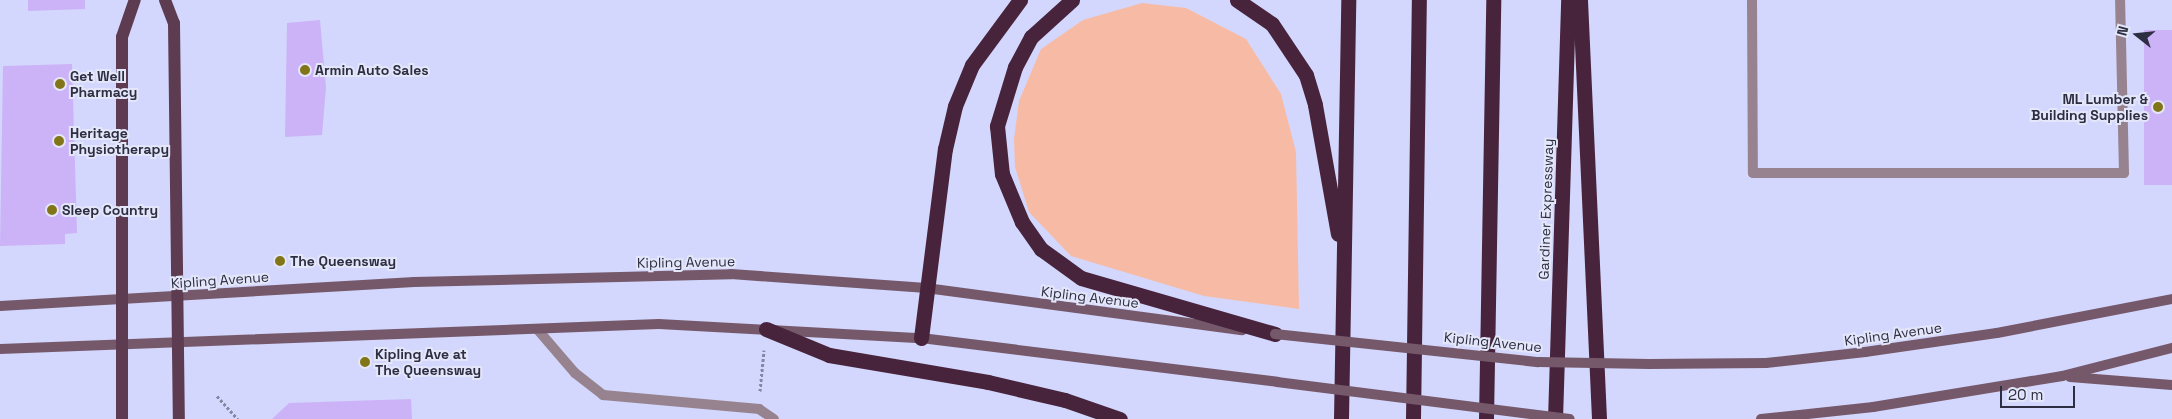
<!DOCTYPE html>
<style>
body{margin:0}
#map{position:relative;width:2172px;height:419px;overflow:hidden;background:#d3d7fd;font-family:"Space Grotesk",sans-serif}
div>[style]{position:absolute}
.green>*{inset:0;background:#f7bba5}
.building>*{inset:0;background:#ccb3f7;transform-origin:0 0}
.path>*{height:3px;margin-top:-1.5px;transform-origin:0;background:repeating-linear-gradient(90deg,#8487a4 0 2.5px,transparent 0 5px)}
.lane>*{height:10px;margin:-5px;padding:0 5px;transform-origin:5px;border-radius:5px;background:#97838f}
.secondary>*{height:10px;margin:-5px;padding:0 5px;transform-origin:5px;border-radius:5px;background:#75596b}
.primary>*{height:12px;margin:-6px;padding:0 6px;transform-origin:6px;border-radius:6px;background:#5d3c51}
.highway>*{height:15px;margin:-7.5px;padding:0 7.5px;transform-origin:7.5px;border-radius:7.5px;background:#48243c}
.secondary-bridge>*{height:10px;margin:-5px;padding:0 5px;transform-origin:5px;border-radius:5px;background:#75596b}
.dots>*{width:14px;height:14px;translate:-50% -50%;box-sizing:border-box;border:2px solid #e4e6f9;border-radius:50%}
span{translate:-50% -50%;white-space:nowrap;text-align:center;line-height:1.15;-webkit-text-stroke:4px #e4e6f9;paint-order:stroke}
.poi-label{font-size:14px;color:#2d2e41;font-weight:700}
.left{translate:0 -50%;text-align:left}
.right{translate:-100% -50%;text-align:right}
.street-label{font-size:14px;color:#2d2e41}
.north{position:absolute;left:2112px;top:10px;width:50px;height:50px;-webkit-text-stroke:4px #e4e6f9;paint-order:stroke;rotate:286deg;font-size:14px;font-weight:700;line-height:20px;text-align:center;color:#2d2e41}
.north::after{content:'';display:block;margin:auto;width:18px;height:22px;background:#2d2e41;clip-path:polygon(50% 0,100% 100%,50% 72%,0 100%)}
.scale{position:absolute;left:2000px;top:386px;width:75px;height:22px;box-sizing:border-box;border:2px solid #2d2e41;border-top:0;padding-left:6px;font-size:15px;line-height:18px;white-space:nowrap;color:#2d2e41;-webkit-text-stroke:4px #e4e6f9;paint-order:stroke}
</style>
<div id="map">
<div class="green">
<i style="clip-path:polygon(1142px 3px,1186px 8px,1246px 39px,1281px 94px,1296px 152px,1299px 309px,1204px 296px,1071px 256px,1029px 212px,1015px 167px,1014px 139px,1019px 101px,1041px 49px,1083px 20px)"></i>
</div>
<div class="building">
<i style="clip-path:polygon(28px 0,85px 0,85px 9px,28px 11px)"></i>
<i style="clip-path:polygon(320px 20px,326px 87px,322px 135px,285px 137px,287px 23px)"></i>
<i style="left:2144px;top:30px;width:28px;height:155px"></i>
<i style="clip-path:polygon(72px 64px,77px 233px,65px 234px,65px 244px,0 246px,3px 66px)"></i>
<i style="clip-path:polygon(411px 399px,412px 419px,272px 419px,289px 403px)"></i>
</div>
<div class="path">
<i style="left:760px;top:391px;width:41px;rotate:-84.4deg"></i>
<i style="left:217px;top:396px;width:31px;rotate:48deg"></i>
</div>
<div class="lane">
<i style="left:1752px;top:0;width:173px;rotate:89.7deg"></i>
<i style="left:1753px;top:173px;width:371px"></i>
<i style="left:2124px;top:173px;width:173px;rotate:-91.3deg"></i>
<i style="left:538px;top:330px;width:57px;rotate:49.3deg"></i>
<i style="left:575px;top:373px;width:36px;rotate:38deg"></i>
<i style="left:603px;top:395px;width:157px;rotate:5.1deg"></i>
<i style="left:759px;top:409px;width:18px;rotate:34deg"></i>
</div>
<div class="secondary">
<i style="left:0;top:306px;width:415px;rotate:-3.3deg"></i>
<i style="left:414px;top:282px;width:317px;rotate:-1.4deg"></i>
<i style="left:731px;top:274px;width:196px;rotate:4.1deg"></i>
<i style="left:926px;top:288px;width:319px;rotate:7.6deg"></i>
<i style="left:0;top:349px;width:659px;rotate:-2.17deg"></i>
<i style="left:659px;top:324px;width:262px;rotate:3.1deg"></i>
<i style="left:921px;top:338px;width:359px;rotate:7deg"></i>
<i style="left:1649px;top:364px;width:117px;rotate:-0.5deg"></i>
<i style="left:1766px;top:363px;width:100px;rotate:-6.3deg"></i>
<i style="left:1865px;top:352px;width:133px;rotate:-8.2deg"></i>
<i style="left:1997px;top:333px;width:178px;rotate:-11deg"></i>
<i style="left:2070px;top:377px;width:102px;rotate:4.5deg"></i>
<i style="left:1761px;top:419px;width:113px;rotate:-6.1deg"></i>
<i style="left:1873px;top:407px;width:192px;rotate:-9.3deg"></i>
<i style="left:2062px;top:376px;width:114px;rotate:-14.3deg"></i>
</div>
<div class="primary">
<i style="left:165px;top:0;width:25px;rotate:69deg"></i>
<i style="left:174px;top:23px;width:396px;rotate:89.3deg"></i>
<i style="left:122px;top:419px;width:382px;rotate:-90deg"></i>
<i style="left:122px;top:37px;width:39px;rotate:-71deg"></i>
</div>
<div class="highway">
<i style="left:1072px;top:0;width:55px;rotate:137.9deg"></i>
<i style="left:1031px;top:37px;width:34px;rotate:118deg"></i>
<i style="left:1015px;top:67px;width:62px;rotate:107deg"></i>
<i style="left:997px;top:126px;width:48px;rotate:84.1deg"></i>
<i style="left:1002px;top:174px;width:52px;rotate:67.4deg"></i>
<i style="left:1022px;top:222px;width:33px;rotate:55deg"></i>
<i style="left:1041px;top:249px;width:49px;rotate:35.9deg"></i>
<i style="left:1081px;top:278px;width:202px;rotate:16.1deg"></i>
<i style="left:1237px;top:0;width:42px;rotate:34.4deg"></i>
<i style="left:1272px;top:24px;width:61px;rotate:56.3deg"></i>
<i style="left:1306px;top:75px;width:31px;rotate:73deg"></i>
<i style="left:1315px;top:105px;width:131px;rotate:79.9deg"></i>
<i style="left:1580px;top:0;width:419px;rotate:87.4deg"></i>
<i style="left:766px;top:329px;width:68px;rotate:22.4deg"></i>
<i style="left:829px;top:355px;width:161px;rotate:9.6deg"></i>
<i style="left:988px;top:382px;width:79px;rotate:13.2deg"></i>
<i style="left:1065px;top:400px;width:58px;rotate:19.1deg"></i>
<i style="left:921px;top:338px;width:191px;rotate:-82.8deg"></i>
<i style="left:945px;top:149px;width:44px;rotate:-76.9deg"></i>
<i style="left:955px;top:106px;width:44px;rotate:-67.5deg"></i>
<i style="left:972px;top:65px;width:81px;rotate:-53.6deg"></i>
<i style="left:1341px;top:419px;width:419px;rotate:-89deg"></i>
<i style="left:1413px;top:419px;width:419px;rotate:-89.2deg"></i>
<i style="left:1486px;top:419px;width:419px;rotate:-89deg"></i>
<i style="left:1555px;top:419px;width:419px;rotate:-88.2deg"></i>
</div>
<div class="secondary-bridge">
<i style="left:1275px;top:334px;width:265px;rotate:6.1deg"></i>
<i style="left:1539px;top:362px;width:110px;rotate:1deg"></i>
<i style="left:1277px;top:382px;width:295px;rotate:7.2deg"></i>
</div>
<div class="dots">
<i style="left:305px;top:70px;background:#817517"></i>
<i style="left:60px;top:84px;background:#817517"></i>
<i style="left:2158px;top:107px;background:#817517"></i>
<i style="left:59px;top:141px;background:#817517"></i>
<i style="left:52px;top:210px;background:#817517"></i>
<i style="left:280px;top:261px;background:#817517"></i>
<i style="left:365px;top:362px;background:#817517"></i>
</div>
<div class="poi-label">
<span class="left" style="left:315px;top:70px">Armin Auto Sales</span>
<span class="left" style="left:70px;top:84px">Get Well<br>Pharmacy</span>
<span class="right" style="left:2148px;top:107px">ML Lumber &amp;<br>Building Supplies</span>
<span class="left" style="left:70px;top:141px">Heritage<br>Physiotherapy</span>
<span class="left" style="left:62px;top:210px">Sleep Country</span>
<span class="left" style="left:290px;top:261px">The Queensway</span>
<span class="left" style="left:375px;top:362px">Kipling Ave at<br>The Queensway</span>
</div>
<div class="street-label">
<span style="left:1546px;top:209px;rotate:-88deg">Gardiner Expressway</span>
<span style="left:686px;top:262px;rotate:-1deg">Kipling Avenue</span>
<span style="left:220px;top:280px;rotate:-4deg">Kipling Avenue</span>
<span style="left:1090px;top:297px;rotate:7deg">Kipling Avenue</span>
<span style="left:1893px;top:334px;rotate:-8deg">Kipling Avenue</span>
<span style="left:1493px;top:342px;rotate:6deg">Kipling Avenue</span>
</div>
<div class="north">N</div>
<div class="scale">20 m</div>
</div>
